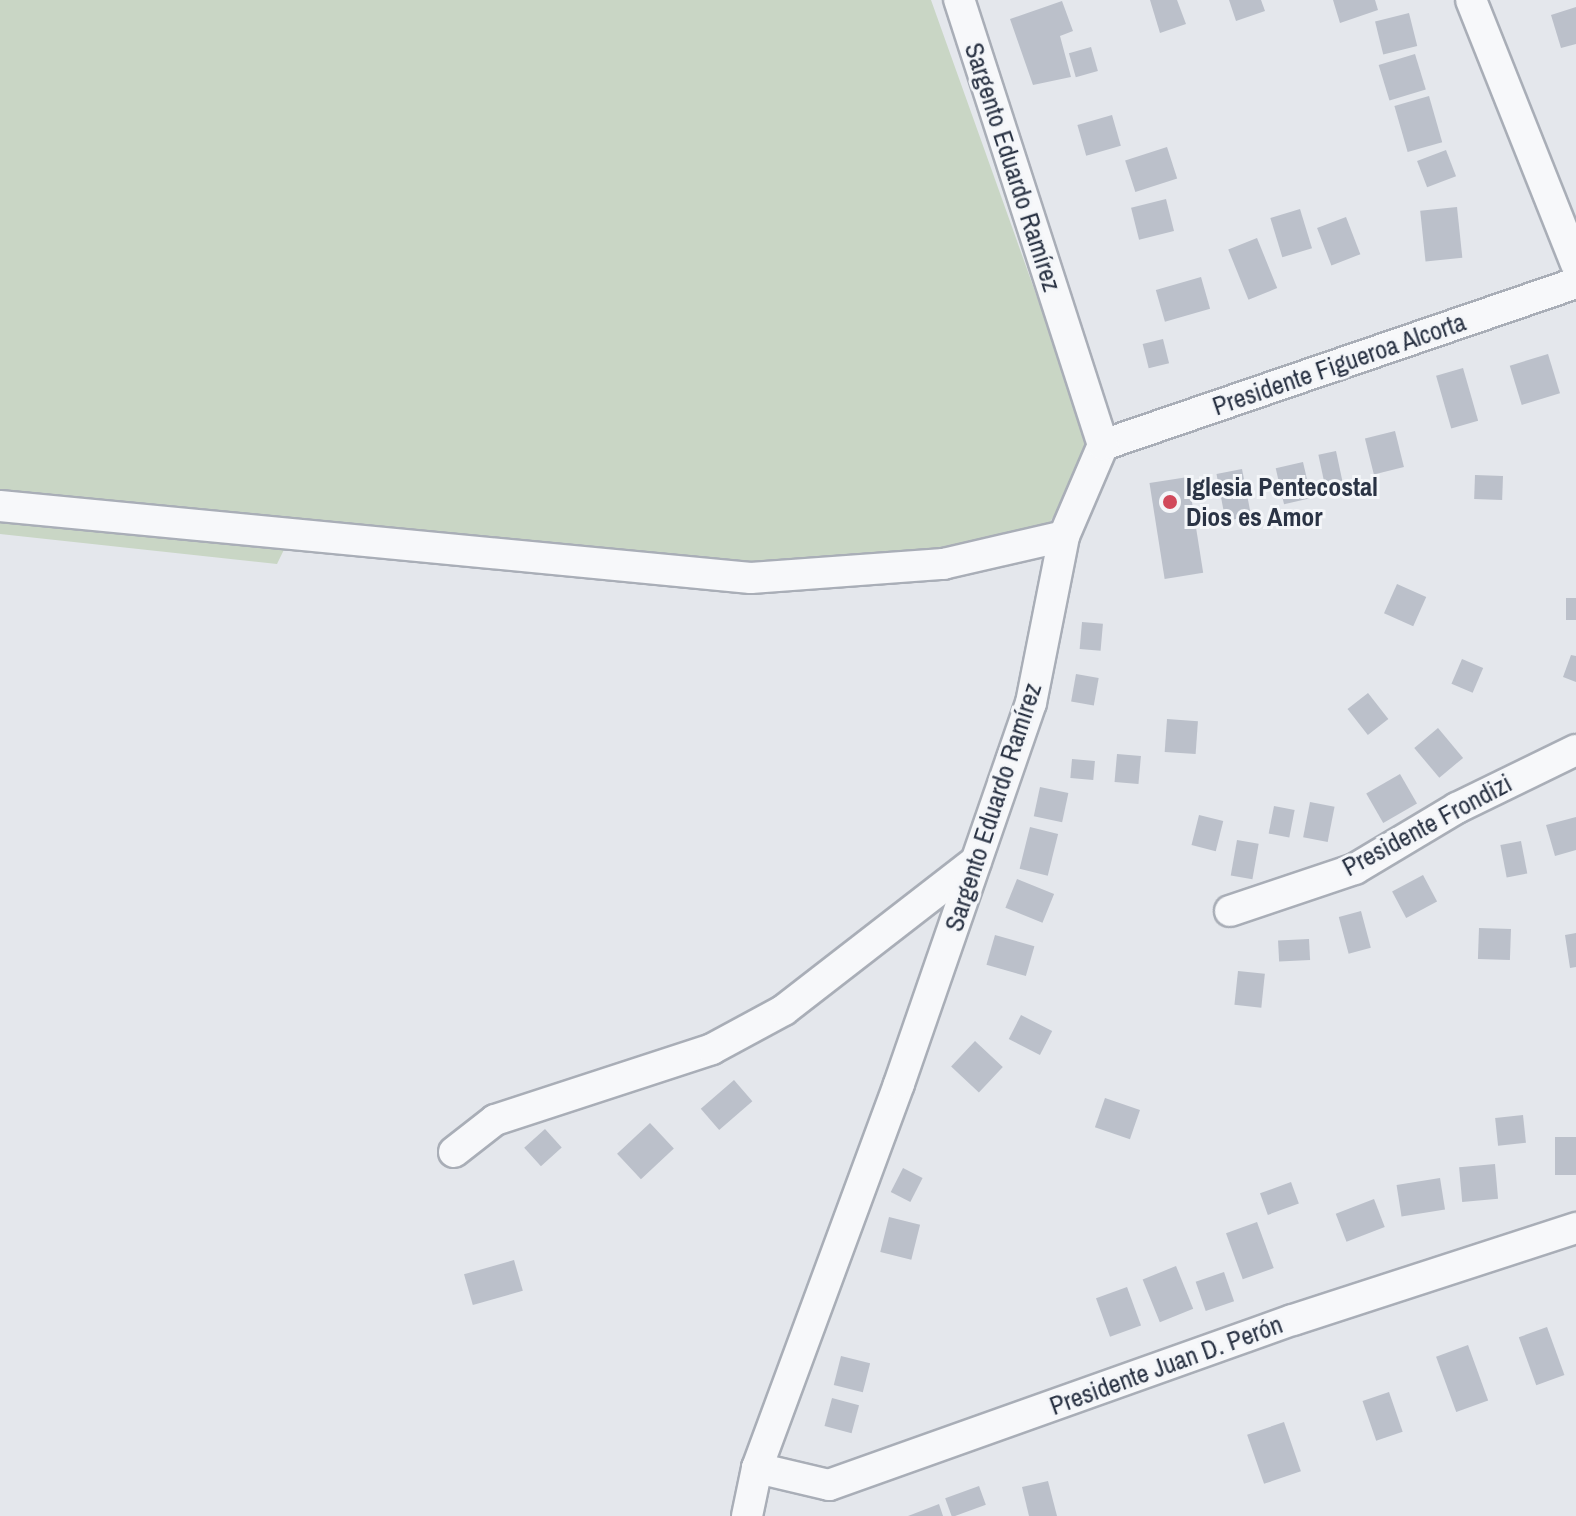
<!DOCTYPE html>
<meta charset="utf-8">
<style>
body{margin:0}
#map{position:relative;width:1576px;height:1516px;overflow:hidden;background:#e4e7ec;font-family:"Archivo Narrow",sans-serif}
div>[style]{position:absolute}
.green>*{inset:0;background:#c9d6c5}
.building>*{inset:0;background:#bbc0ca;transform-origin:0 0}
.roads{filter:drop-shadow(2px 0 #a9aeb7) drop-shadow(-2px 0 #a9aeb7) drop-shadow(0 2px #a9aeb7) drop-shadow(0 -2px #a9aeb7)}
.minor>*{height:30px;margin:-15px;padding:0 15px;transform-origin:15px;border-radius:15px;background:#f7f8fa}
.dots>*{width:22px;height:22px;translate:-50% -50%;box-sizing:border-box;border:4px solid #f4f6f9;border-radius:50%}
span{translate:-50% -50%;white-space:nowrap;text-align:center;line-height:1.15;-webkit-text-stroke:6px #f4f6f9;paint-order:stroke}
.street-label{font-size:26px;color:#2b3445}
.poi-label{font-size:26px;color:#2b3445;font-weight:700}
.left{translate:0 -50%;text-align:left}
</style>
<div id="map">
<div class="green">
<i style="clip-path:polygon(0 0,931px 0,1093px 454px,1038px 541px,830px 572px,295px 527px,277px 564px,0 534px)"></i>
</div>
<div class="building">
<i style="clip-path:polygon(1150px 0,1177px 0,1186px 24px,1160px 33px)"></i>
<i style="clip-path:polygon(1229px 0,1261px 0,1265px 11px,1236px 21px)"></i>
<i style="clip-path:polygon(1333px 0,1375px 0,1378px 10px,1340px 23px)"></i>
<i style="clip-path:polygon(1062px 1px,1073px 31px,1060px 36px,1071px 77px,1033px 85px,1010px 19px)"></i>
<i style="clip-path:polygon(1576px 7px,1576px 44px,1561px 48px,1551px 15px)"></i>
<i style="left:1409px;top:13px;width:34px;height:35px;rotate:76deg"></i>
<i style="left:1091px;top:47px;width:25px;height:23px;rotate:74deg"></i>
<i style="left:1415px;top:54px;width:37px;height:38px;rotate:73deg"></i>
<i style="left:1429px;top:96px;width:48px;height:36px;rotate:74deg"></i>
<i style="left:1112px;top:115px;width:32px;height:36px;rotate:74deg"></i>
<i style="left:1167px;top:147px;width:33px;height:44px;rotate:72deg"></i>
<i style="left:1446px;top:150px;width:28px;height:31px;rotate:69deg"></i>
<i style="left:1166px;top:199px;width:33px;height:36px;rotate:76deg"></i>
<i style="left:1457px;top:207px;width:51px;height:37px;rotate:84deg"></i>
<i style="left:1300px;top:209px;width:41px;height:31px;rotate:73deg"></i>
<i style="left:1346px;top:217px;width:40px;height:31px;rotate:69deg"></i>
<i style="left:1257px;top:238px;width:54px;height:31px;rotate:68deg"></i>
<i style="left:1201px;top:277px;width:33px;height:47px;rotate:74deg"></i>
<i style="left:1163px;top:339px;width:25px;height:21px;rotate:76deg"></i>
<i style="left:1548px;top:354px;width:41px;height:40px;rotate:73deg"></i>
<i style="left:1463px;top:368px;width:55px;height:28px;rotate:74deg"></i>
<i style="left:1395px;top:431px;width:37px;height:31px;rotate:76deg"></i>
<i style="left:1336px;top:451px;width:35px;height:18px;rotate:78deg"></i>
<i style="left:1303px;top:462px;width:37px;height:28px;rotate:77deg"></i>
<i style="left:1242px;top:469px;width:48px;height:26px;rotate:79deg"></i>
<i style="left:1475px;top:475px;width:28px;height:24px;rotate:2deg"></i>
<i style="left:1188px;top:477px;width:97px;height:39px;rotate:81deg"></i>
<i style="left:1397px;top:584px;width:32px;height:32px;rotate:24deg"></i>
<i style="left:1566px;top:598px;width:10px;height:22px"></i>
<i style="left:1082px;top:622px;width:21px;height:27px;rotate:5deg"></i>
<i style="clip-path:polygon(1571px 655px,1576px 656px,1576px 682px,1563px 677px)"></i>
<i style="left:1462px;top:659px;width:23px;height:27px;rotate:23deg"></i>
<i style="left:1076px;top:674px;width:23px;height:28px;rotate:10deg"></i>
<i style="left:1368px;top:693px;width:33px;height:26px;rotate:52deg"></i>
<i style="left:1167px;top:719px;width:31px;height:33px;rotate:4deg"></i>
<i style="left:1438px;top:728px;width:39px;height:31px;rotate:50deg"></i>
<i style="left:1117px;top:754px;width:24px;height:28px;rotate:5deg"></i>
<i style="left:1072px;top:759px;width:23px;height:19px;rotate:5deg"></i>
<i style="left:1400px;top:774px;width:34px;height:39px;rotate:60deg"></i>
<i style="left:1040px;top:787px;width:29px;height:30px;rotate:12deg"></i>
<i style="left:1310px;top:802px;width:25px;height:36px;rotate:11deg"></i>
<i style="left:1274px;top:806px;width:21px;height:28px;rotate:11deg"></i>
<i style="left:1199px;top:815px;width:25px;height:31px;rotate:14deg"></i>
<i style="clip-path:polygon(1576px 817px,1576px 850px,1555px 856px,1546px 825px)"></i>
<i style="left:1030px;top:827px;width:29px;height:43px;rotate:14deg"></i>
<i style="left:1237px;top:840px;width:22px;height:36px;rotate:10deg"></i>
<i style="left:1521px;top:841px;width:33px;height:21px;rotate:79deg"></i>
<i style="left:1423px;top:875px;width:30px;height:35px;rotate:62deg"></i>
<i style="left:1017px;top:879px;width:40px;height:31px;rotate:22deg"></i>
<i style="left:1361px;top:911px;width:38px;height:23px;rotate:75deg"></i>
<i style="left:1479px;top:928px;width:32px;height:31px;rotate:2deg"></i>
<i style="clip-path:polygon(1576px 933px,1576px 967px,1570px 968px,1565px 935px)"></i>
<i style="left:995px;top:935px;width:41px;height:31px;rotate:16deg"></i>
<i style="left:1309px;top:939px;width:21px;height:31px;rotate:87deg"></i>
<i style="left:1238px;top:971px;width:27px;height:34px;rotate:6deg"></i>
<i style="left:1021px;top:1015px;width:35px;height:27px;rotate:27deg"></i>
<i style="left:975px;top:1041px;width:38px;height:35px;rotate:43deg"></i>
<i style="left:734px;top:1080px;width:28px;height:44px;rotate:49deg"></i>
<i style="left:1105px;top:1098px;width:37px;height:31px;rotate:19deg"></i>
<i style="left:1523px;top:1115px;width:28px;height:28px;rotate:84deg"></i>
<i style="left:650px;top:1123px;width:35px;height:45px;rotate:47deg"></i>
<i style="left:545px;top:1129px;width:25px;height:28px;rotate:48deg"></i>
<i style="left:1576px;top:1137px;width:38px;height:21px;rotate:90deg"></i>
<i style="left:1495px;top:1164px;width:35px;height:36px;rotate:85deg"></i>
<i style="left:903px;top:1168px;width:22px;height:27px;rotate:27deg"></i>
<i style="left:1440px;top:1178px;width:32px;height:44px;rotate:81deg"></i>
<i style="left:1291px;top:1182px;width:23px;height:33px;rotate:70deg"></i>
<i style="left:1374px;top:1199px;width:30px;height:41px;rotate:69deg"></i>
<i style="left:889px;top:1217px;width:32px;height:36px;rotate:14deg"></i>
<i style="left:1257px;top:1222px;width:49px;height:33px;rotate:70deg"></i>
<i style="left:514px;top:1260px;width:32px;height:52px;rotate:74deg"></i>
<i style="left:1176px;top:1266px;width:46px;height:36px;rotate:68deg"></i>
<i style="left:1224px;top:1272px;width:31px;height:30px;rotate:71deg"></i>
<i style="left:1127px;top:1287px;width:41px;height:33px;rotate:70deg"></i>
<i style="left:1547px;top:1327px;width:51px;height:30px;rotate:70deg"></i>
<i style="left:1468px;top:1345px;width:59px;height:34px;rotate:70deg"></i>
<i style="left:841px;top:1356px;width:30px;height:30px;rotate:14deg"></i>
<i style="left:1389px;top:1392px;width:42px;height:28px;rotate:71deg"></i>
<i style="left:832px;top:1398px;width:28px;height:29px;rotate:15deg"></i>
<i style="left:1284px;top:1422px;width:52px;height:39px;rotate:71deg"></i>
<i style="clip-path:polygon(1048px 1481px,1057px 1516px,1029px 1516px,1022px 1487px)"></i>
<i style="left:979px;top:1486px;width:20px;height:36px;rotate:70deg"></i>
<i style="clip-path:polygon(939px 1504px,943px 1516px,908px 1516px)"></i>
</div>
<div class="roads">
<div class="minor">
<i style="left:1471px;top:0;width:284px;rotate:68.3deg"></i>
<i style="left:1103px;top:445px;width:500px;rotate:-18.9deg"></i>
<i style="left:0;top:506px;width:754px;rotate:5.48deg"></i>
<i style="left:751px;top:578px;width:193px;rotate:-4.2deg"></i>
<i style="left:943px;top:564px;width:124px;rotate:-13deg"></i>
<i style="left:1230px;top:911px;width:132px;rotate:-18.6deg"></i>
<i style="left:1355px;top:869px;width:119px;rotate:-30.9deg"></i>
<i style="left:1457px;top:808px;width:132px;rotate:-26deg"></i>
<i style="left:454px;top:1152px;width:52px;rotate:-38deg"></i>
<i style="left:495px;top:1120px;width:228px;rotate:-18.1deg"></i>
<i style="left:712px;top:1049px;width:82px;rotate:-28.4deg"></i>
<i style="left:784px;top:1010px;width:243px;rotate:-37.8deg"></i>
<i style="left:757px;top:1468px;width:74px;rotate:13.3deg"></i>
<i style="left:829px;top:1485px;width:492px;rotate:-19.6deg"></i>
<i style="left:1293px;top:1320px;width:298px;rotate:-18deg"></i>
<i style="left:747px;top:1516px;width:49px;rotate:-78.2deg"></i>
<i style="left:757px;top:1468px;width:409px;rotate:-69.7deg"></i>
<i style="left:899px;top:1084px;width:403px;rotate:-70.9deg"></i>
<i style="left:1031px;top:703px;width:170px;rotate:-78.8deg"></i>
<i style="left:1064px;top:536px;width:99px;rotate:-66.8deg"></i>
<i style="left:1103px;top:445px;width:468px;rotate:-107.9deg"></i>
</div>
</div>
<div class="dots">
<i style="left:1170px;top:502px;background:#d1495b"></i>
</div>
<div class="street-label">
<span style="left:1013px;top:167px;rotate:72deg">Sargento Eduardo Ramírez</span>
<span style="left:1339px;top:364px;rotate:-19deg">Presidente Figueroa Alcorta</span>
<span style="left:993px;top:807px;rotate:-72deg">Sargento Eduardo Ramírez</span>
<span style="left:1427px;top:825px;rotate:-28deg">Presidente Frondizi</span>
<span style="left:1166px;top:1365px;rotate:-20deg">Presidente Juan D. Perón</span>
</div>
<div class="poi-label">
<span class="left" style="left:1186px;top:502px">Iglesia Pentecostal<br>Dios es Amor</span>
</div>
</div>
